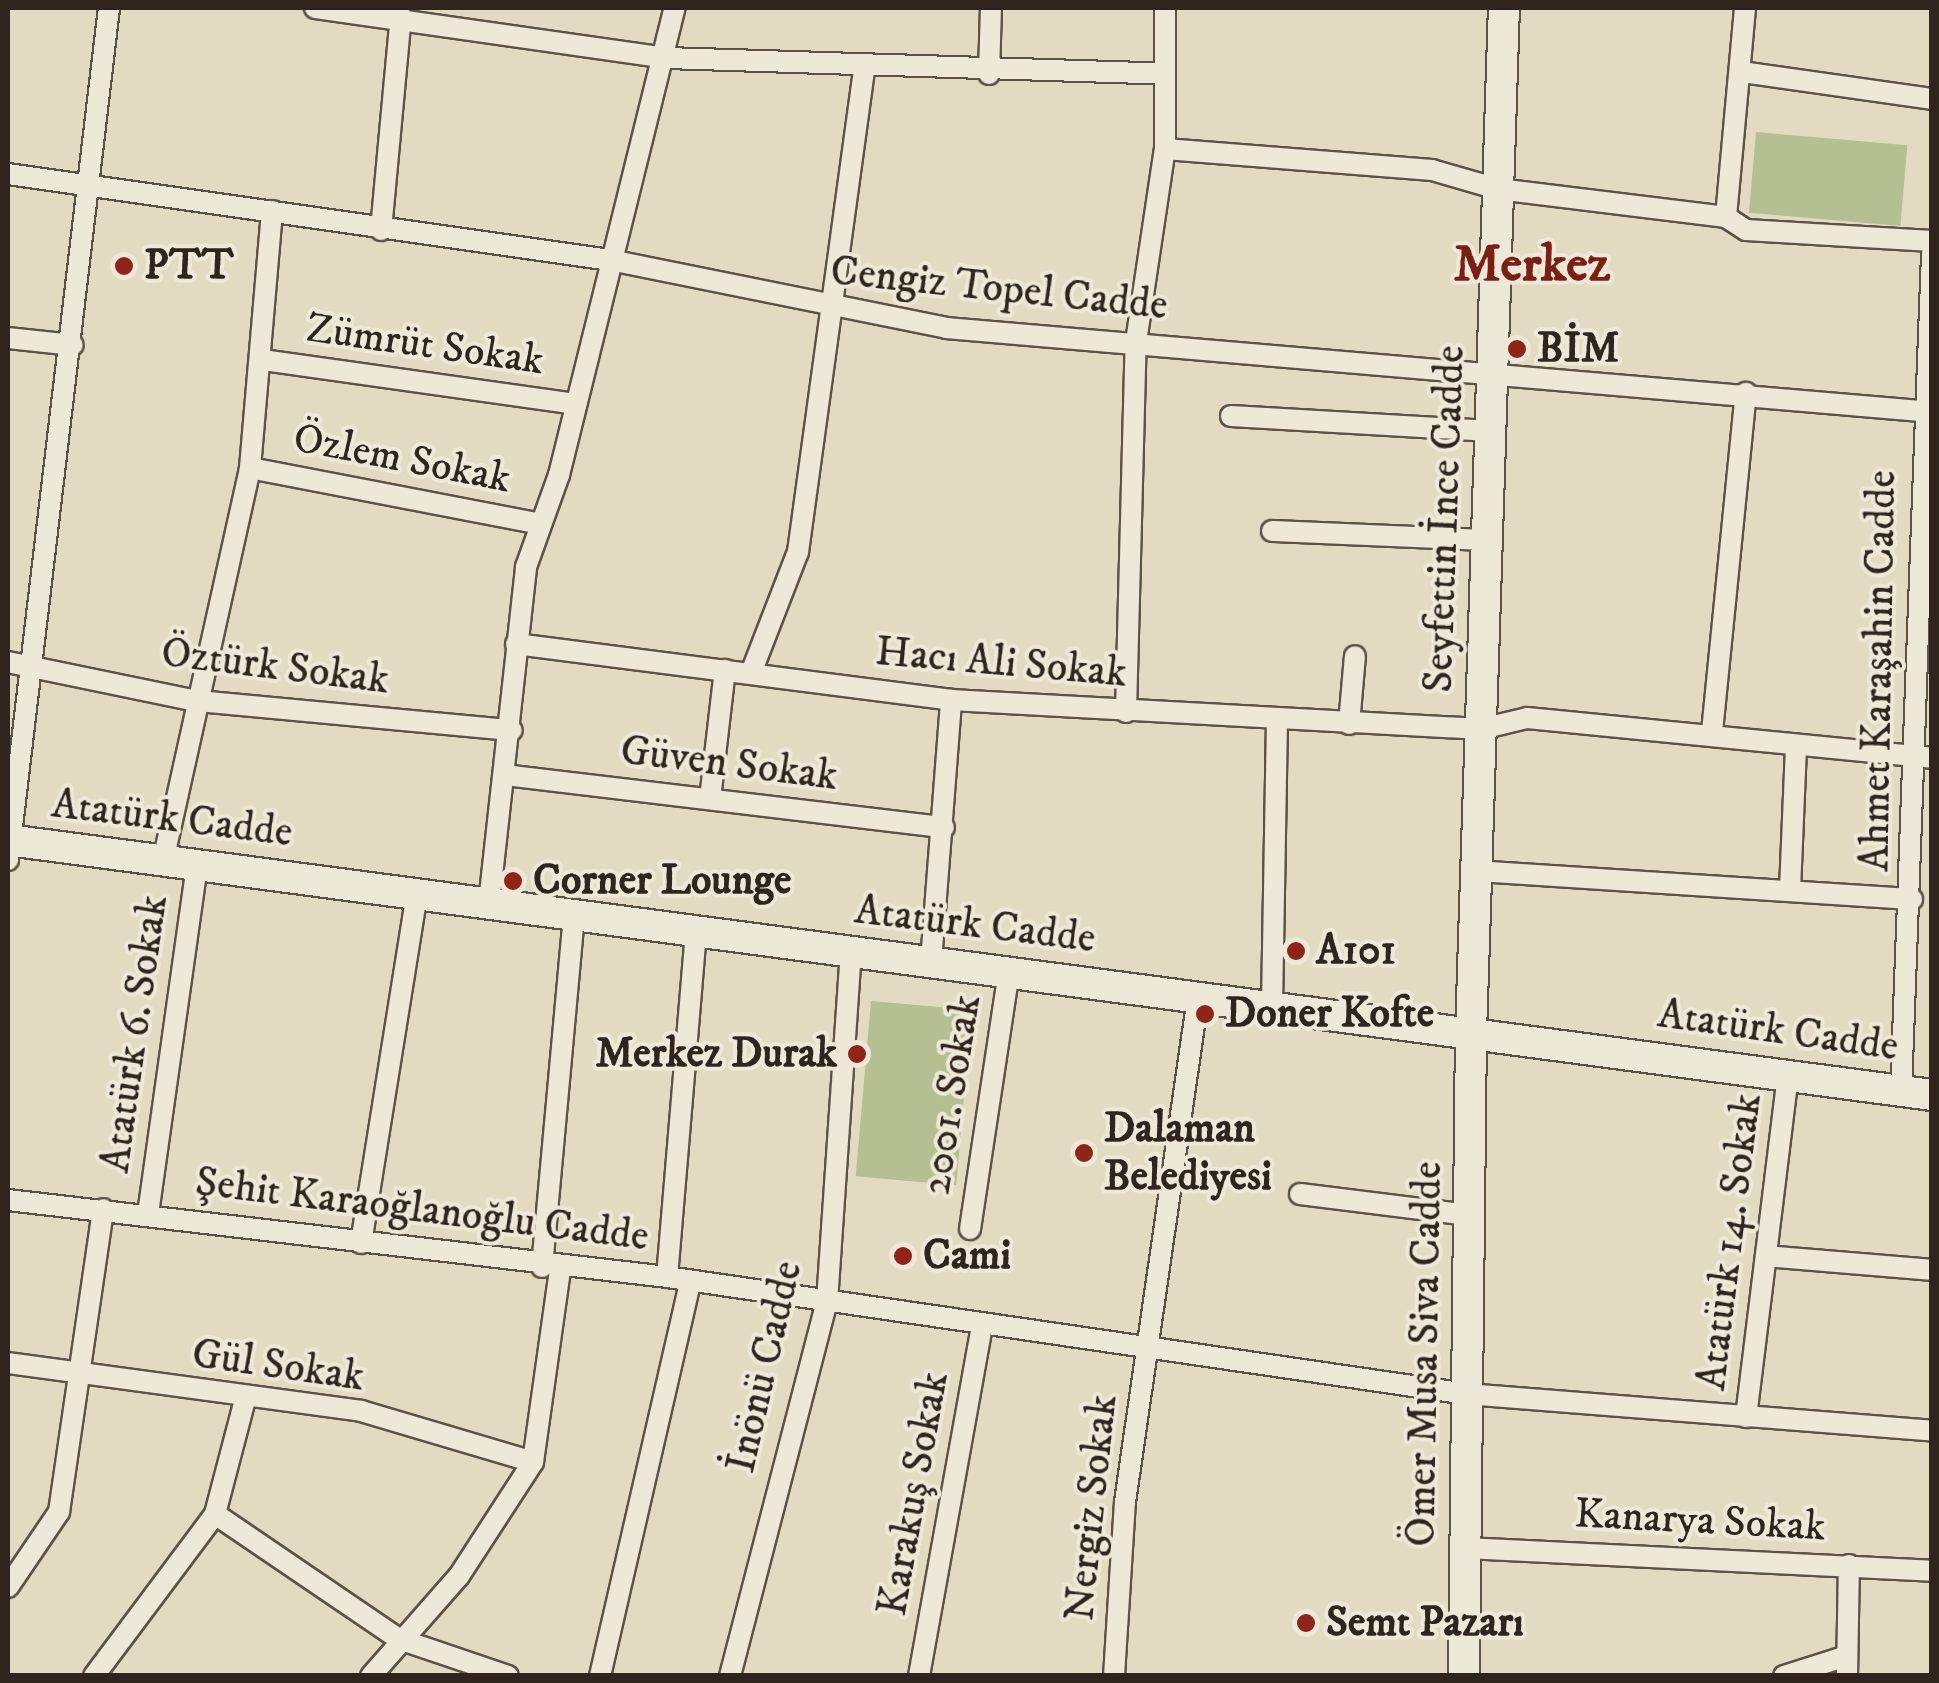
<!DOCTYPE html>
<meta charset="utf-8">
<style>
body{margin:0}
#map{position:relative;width:1939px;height:1683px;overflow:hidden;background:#e3dbc1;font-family:"IM FELL DW Pica",serif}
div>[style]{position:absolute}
.green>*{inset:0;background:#b5c092;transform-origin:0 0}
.roads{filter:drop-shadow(2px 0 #5d5247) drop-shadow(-2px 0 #5d5247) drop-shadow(0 2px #5d5247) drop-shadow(0 -2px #5d5247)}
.minor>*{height:20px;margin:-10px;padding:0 10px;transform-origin:10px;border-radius:10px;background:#ede8d7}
.secondary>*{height:30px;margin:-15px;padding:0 15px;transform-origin:15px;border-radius:15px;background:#ede8d7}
.dots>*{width:28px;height:28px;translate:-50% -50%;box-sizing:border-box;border:5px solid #ede8d7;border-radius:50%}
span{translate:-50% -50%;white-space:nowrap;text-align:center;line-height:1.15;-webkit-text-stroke:8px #ede8d7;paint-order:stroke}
.poi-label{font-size:42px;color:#30251e;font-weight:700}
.left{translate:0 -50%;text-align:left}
.right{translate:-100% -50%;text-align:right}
.street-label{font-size:42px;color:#30251e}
.district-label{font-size:52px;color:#7a1f14;font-weight:700}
.frame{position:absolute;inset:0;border:10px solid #30251e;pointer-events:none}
</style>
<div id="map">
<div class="green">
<i style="left:1756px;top:132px;width:152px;height:81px;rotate:5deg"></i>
<i style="left:871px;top:1001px;width:101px;height:176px;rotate:5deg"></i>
</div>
<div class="roads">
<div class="minor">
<i style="left:315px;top:8px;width:355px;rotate:8.1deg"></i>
<i style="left:666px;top:58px;width:497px;rotate:1.8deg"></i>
<i style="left:1742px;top:72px;width:192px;rotate:8.1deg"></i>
<i style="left:989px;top:74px;width:66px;rotate:-88.3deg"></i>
<i style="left:1165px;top:149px;width:268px;rotate:4.5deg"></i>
<i style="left:1432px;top:170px;width:69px;rotate:16.1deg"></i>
<i style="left:1498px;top:189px;width:230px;rotate:7deg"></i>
<i style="left:1726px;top:217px;width:24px;rotate:33deg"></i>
<i style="left:1746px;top:230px;width:186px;rotate:3.4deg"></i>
<i style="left:8px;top:174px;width:608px;rotate:8.13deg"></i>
<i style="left:610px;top:260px;width:343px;rotate:11.4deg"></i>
<i style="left:946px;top:328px;width:990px;rotate:4.87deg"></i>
<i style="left:1726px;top:217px;width:210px;rotate:-84.8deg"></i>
<i style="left:381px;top:230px;width:215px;rotate:-84.7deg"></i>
<i style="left:8px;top:338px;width:65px;rotate:6.1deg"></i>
<i style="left:263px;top:360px;width:316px;rotate:8deg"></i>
<i style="left:1231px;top:416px;width:259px;rotate:3.3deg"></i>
<i style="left:250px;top:468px;width:295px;rotate:10.9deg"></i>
<i style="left:1272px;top:531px;width:215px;rotate:2.4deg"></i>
<i style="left:516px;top:644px;width:439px;rotate:7.3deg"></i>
<i style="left:951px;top:700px;width:531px;rotate:3.13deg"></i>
<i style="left:1481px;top:729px;width:47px;rotate:-13.4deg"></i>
<i style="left:1527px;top:718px;width:407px;rotate:5.6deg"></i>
<i style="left:8px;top:662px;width:193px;rotate:11.7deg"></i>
<i style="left:197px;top:701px;width:316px;rotate:5.3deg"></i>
<i style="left:751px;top:673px;width:130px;rotate:-68.8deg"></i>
<i style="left:798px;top:552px;width:486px;rotate:-82.2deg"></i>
<i style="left:1126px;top:712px;width:370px;rotate:-88.5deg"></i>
<i style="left:1136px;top:342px;width:195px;rotate:-81.5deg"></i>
<i style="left:1165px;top:149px;width:141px;rotate:-90deg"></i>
<i style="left:1349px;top:724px;width:68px;rotate:-85deg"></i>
<i style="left:1712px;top:732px;width:341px;rotate:-84.3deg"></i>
<i style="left:505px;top:775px;width:442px;rotate:6.8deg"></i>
<i style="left:710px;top:799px;width:130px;rotate:-83.4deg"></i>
<i style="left:8px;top:860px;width:858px;rotate:-83.24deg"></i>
<i style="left:163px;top:861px;width:403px;rotate:-77.5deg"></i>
<i style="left:250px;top:468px;width:258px;rotate:-85.1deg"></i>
<i style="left:1476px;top:871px;width:437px;rotate:3.7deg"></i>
<i style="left:1790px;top:890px;width:144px;rotate:-87.6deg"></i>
<i style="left:489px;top:903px;width:338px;rotate:-83.7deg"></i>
<i style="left:526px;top:567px;width:98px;rotate:-70.3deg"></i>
<i style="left:559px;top:475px;width:481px;rotate:-76.1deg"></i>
<i style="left:931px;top:962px;width:263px;rotate:-85.6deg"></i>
<i style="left:1272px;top:1006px;width:285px;rotate:-89deg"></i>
<i style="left:1901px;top:1091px;width:838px;rotate:-87.88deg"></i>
<i style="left:1300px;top:1194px;width:170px;rotate:7.1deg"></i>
<i style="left:8px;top:1200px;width:663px;rotate:6.66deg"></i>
<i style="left:667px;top:1277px;width:809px;rotate:8.32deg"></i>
<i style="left:1467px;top:1394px;width:466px;rotate:4.5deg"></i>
<i style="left:148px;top:1214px;width:352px;rotate:-82deg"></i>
<i style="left:970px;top:1229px;width:260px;rotate:-81.4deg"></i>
<i style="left:361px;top:1243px;width:353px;rotate:-80.9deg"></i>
<i style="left:1766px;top:1256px;width:167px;rotate:4.8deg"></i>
<i style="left:542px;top:1267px;width:353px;rotate:-84.8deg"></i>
<i style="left:667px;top:1277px;width:345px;rotate:-85.2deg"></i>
<i style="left:8px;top:1363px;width:356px;rotate:7.7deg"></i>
<i style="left:361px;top:1411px;width:179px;rotate:16.5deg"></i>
<i style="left:1746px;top:1417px;width:344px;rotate:-83deg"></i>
<i style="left:215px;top:1514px;width:222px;rotate:34.2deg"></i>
<i style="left:399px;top:1639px;width:115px;rotate:18.7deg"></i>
<i style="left:1465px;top:1548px;width:468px;rotate:2.8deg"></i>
<i style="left:8px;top:1587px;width:91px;rotate:-55.8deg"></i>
<i style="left:59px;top:1512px;width:306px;rotate:-81.7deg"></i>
<i style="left:94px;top:1676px;width:202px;rotate:-53.2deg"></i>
<i style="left:215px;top:1514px;width:118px;rotate:-75.3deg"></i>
<i style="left:371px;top:1676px;width:133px;rotate:-48.7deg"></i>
<i style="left:459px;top:1576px;width:136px;rotate:-57deg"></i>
<i style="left:533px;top:1462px;width:194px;rotate:-82deg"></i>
<i style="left:600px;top:1676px;width:402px;rotate:-77.1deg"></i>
<i style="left:730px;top:1676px;width:386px;rotate:-75.5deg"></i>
<i style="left:827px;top:1302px;width:352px;rotate:-86.1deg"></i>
<i style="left:919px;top:1676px;width:356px;rotate:-79.8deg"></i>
<i style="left:1114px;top:1676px;width:174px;rotate:-86.4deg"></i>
<i style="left:1125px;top:1502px;width:510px;rotate:-81.77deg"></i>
<i style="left:1784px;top:1676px;width:66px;rotate:-17.6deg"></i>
<i style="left:1847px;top:1676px;width:111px;rotate:-89deg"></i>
</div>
<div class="secondary">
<i style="left:8px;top:840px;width:1941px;rotate:7.55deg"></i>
<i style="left:1464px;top:1676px;width:643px;rotate:-89.38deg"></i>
<i style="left:1471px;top:1033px;width:1026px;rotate:-88.16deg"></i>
</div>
</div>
<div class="dots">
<i style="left:124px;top:266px;background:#8f2418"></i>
<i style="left:1517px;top:349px;background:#8f2418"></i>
<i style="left:513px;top:881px;background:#8f2418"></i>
<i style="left:1296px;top:951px;background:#8f2418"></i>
<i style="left:1205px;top:1014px;background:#8f2418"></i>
<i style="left:857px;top:1054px;background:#8f2418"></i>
<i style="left:1084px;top:1153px;background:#8f2418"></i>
<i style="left:903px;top:1256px;background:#8f2418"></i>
<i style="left:1306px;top:1623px;background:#8f2418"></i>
</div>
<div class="poi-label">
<span class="left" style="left:144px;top:266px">PTT</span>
<span class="left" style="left:1537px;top:349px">BİM</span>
<span class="left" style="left:533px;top:881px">Corner Lounge</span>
<span class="left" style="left:1316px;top:951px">A101</span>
<span class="left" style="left:1225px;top:1014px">Doner Kofte</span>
<span class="right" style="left:837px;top:1054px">Merkez Durak</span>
<span class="left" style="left:1104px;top:1153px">Dalaman<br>Belediyesi</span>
<span class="left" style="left:923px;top:1256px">Cami</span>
<span class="left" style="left:1326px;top:1623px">Semt Pazarı</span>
</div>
<div class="street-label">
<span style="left:999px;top:289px;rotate:6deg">Cengiz Topel Cadde</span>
<span style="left:425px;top:345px;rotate:8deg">Zümrüt Sokak</span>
<span style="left:402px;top:459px;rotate:11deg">Özlem Sokak</span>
<span style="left:1445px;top:519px;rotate:-88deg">Seyfettin İnce Cadde</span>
<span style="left:1001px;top:663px;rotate:5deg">Hacı Ali Sokak</span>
<span style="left:275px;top:667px;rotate:7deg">Öztürk Sokak</span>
<span style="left:1879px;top:671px;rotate:-89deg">Ahmet Karaşahin Cadde</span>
<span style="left:729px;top:764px;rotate:7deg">Güven Sokak</span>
<span style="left:172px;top:819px;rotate:7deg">Atatürk Cadde</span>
<span style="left:975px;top:925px;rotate:7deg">Atatürk Cadde</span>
<span style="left:1778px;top:1031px;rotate:8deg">Atatürk Cadde</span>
<span style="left:135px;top:1034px;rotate:-82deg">Atatürk 6. Sokak</span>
<span style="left:952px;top:1095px;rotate:-81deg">2001. Sokak</span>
<span style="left:422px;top:1210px;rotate:7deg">Şehit Karaoğlanoğlu Cadde</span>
<span style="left:1730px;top:1242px;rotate:-83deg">Atatürk 14. Sokak</span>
<span style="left:1425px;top:1354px;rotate:-89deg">Ömer Musa Siva Cadde</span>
<span style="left:278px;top:1366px;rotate:8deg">Gül Sokak</span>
<span style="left:765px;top:1367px;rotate:-77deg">İnönü Cadde</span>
<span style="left:914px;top:1494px;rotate:-80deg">Karakuş Sokak</span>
<span style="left:1092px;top:1508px;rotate:-84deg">Nergiz Sokak</span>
<span style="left:1700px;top:1521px;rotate:3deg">Kanarya Sokak</span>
</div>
<div class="district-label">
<span style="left:1532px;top:266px">Merkez</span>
</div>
<div class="frame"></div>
</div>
